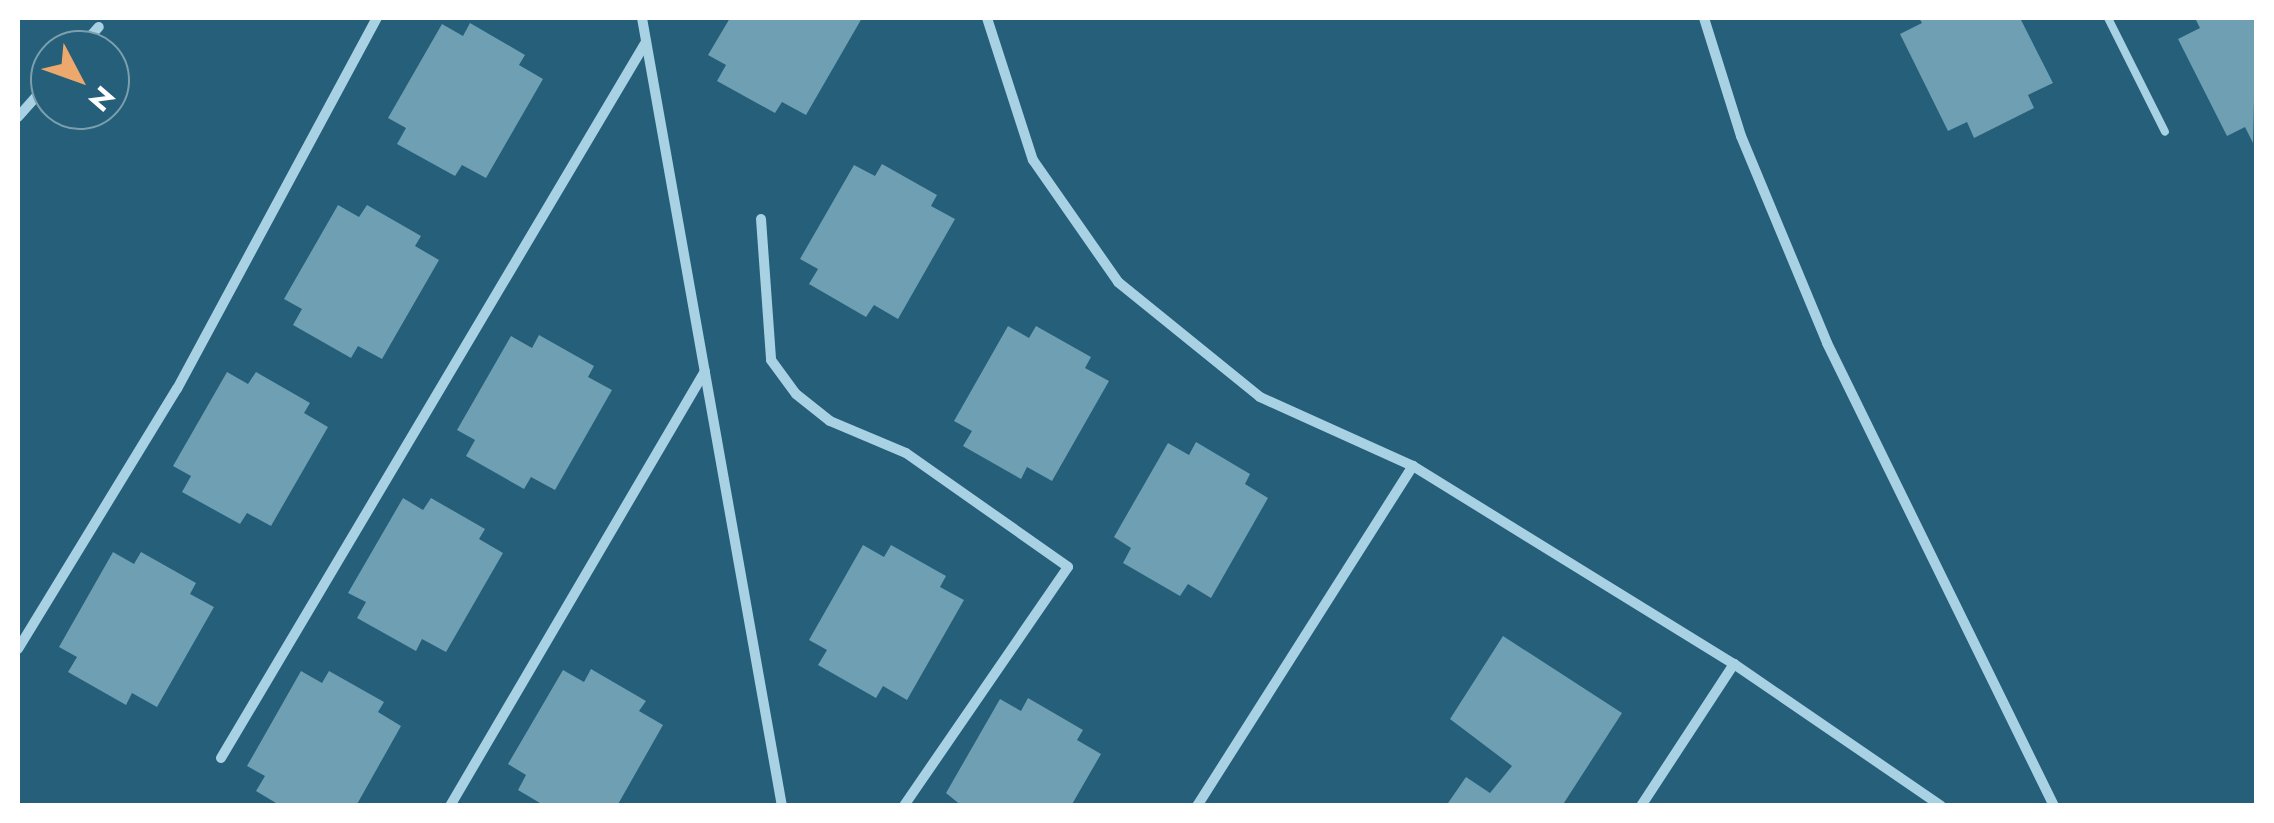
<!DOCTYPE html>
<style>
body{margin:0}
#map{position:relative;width:2274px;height:823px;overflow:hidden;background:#255f79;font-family:Jost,sans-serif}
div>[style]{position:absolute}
.building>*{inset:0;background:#6e9fb3}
.service>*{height:8px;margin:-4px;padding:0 4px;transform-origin:4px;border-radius:4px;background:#a8d2e4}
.minor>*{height:10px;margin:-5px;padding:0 5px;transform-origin:5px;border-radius:5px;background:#a8d2e4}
span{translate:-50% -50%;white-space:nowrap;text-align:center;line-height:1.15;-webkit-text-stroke:10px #255f79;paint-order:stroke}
.frame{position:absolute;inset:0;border:20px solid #fff;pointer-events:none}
.north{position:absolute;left:30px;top:30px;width:100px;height:100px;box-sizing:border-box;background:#255f79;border:2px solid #7c9faf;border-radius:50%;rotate:131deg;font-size:28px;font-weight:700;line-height:40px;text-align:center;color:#fff}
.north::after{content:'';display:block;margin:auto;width:35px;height:45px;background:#eda86d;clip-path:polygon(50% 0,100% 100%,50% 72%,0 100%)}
</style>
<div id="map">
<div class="building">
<i style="clip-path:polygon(730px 18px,862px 18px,806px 115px,782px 102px,775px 113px,717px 81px,726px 65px,708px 55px)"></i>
<i style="clip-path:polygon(1919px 18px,2020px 18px,2053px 83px,2028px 95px,2034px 108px,1974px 138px,1967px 122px,1948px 131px,1900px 34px,1922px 23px)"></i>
<i style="clip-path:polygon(2195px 18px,2256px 18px,2253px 143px,2245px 127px,2227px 136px,2178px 39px,2200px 28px)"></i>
<i style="clip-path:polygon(470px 23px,525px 55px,519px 65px,543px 79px,486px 178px,462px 165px,455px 176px,397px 144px,406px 128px,388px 118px,442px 24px,463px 36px)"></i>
<i style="clip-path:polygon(882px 164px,937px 195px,931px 206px,955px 219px,898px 319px,874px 305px,866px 317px,809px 284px,818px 269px,800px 259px,854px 165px,875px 176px)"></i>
<i style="clip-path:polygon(338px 205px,359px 217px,367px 205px,421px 236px,415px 246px,439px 260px,382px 359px,358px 346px,351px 358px,293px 325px,302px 309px,284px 299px)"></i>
<i style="clip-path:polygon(1008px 326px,1029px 338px,1036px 326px,1091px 357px,1085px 368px,1109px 381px,1052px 481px,1027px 467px,1021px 479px,963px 446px,972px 431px,954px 421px)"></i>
<i style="clip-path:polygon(539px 335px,594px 366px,588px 377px,612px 390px,555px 490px,531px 477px,524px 489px,466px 456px,475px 440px,457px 430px,511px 336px,532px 348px)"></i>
<i style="clip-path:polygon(227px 372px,248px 384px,256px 372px,310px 403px,304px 413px,328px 427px,271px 526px,247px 513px,240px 524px,182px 492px,191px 476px,173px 466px)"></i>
<i style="clip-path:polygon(1196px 442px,1250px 474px,1245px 484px,1268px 498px,1211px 598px,1188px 584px,1180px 596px,1123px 563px,1131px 548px,1114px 537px,1168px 443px,1189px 455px)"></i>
<i style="clip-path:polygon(403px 498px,423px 510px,431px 498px,485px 529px,479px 539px,503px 553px,446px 652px,422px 639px,416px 651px,357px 618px,366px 602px,348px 593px)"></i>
<i style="clip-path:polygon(863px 545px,884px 557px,891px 545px,946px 576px,940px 587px,964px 600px,907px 700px,883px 686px,876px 698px,818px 665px,827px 650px,809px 640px)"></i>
<i style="clip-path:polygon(113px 552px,134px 564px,141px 552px,196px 583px,190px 594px,214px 607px,157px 707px,132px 693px,126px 705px,68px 672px,77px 657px,59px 647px)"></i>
<i style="clip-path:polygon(1503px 636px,1622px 713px,1562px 806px,1446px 806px,1466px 777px,1490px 793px,1512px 766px,1450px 719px)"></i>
<i style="clip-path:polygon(591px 669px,646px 701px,639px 711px,663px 725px,617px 806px,545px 806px,518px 790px,526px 775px,508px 764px,563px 670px,584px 682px)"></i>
<i style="clip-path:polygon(301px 671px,322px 683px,329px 671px,384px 702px,378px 712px,401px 726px,356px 806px,281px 806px,256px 791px,265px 776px,247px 766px)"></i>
<i style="clip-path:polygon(1028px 698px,1083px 730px,1077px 740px,1101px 754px,1071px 806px,962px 806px,946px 793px,1000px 699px,1021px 711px)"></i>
</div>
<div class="service">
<i style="left:2108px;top:18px;width:127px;rotate:63.4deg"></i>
</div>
<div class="minor">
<i style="left:642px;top:18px;width:800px;rotate:79.93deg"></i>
<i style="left:987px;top:18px;width:149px;rotate:72.1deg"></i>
<i style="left:1033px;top:160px;width:149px;rotate:55.1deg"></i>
<i style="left:1118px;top:282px;width:183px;rotate:39deg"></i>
<i style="left:1260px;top:397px;width:168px;rotate:24.3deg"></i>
<i style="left:1413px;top:466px;width:377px;rotate:31.7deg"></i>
<i style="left:1734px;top:664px;width:251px;rotate:34.4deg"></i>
<i style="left:1704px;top:18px;width:124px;rotate:72.6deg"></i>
<i style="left:1741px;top:136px;width:224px;rotate:67.4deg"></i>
<i style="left:1827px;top:343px;width:516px;rotate:63.88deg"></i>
<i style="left:78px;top:50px;width:31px;rotate:-48deg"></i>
<i style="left:18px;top:117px;width:48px;rotate:-48.4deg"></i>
<i style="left:761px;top:219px;width:141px;rotate:85.9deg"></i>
<i style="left:771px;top:360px;width:42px;rotate:53.7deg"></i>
<i style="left:796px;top:394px;width:43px;rotate:38.5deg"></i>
<i style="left:830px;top:421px;width:82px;rotate:22.8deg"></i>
<i style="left:906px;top:453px;width:198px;rotate:35.1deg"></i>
<i style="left:1068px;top:567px;width:290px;rotate:124.5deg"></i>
<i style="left:18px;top:649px;width:305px;rotate:-58.6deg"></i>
<i style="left:177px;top:389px;width:421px;rotate:-61.7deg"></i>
<i style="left:221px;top:758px;width:833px;rotate:-59.31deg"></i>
<i style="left:450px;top:806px;width:504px;rotate:-59.62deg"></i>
<i style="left:1197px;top:806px;width:403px;rotate:-57.6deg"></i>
<i style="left:1641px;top:806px;width:170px;rotate:-56.8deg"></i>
</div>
<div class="frame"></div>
<div class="north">N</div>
</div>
